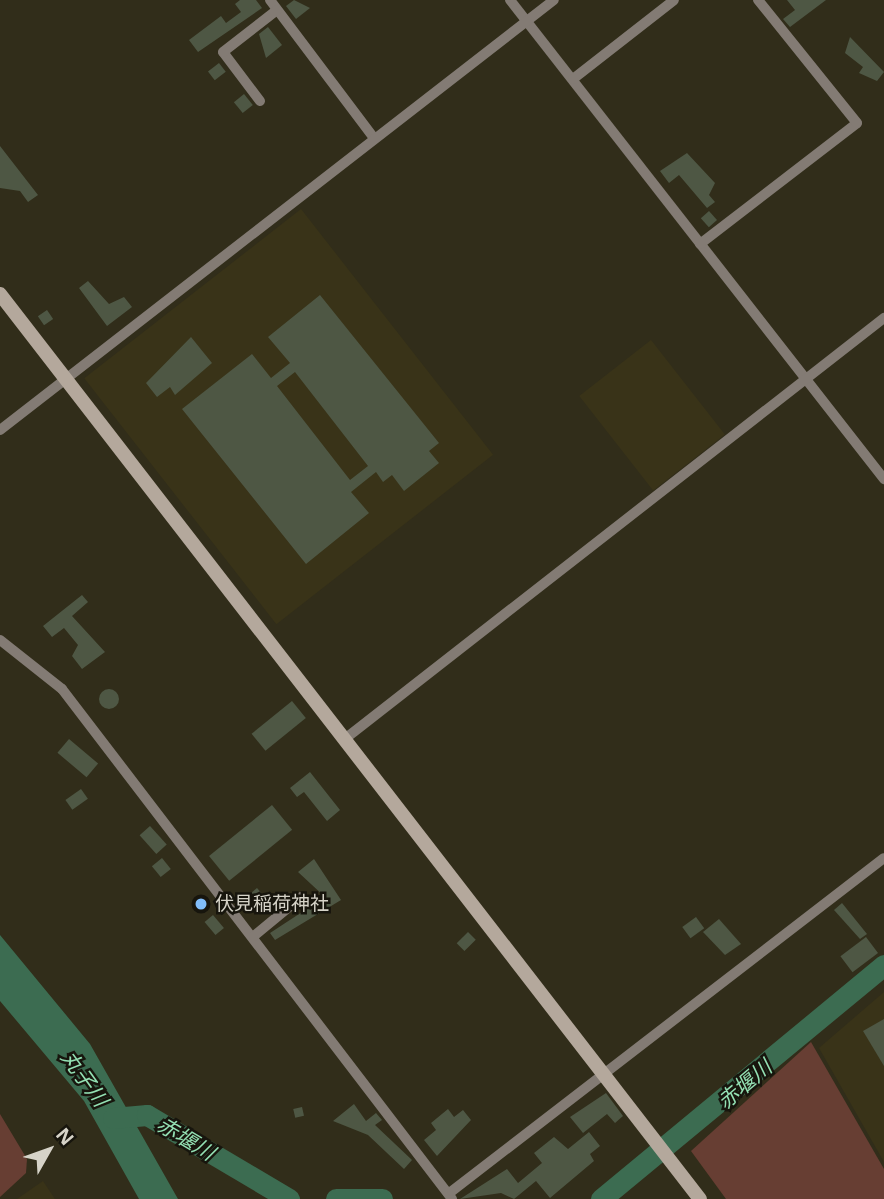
<!DOCTYPE html>
<meta charset="utf-8">
<style>
body{margin:0}
#map{position:relative;width:884px;height:1199px;overflow:hidden;background:#312d1a;font-family:"Noto Sans","Noto Sans JP",sans-serif}
div>[style]{position:absolute}
.built>*{inset:0;background:#393318;transform-origin:0 0}
.green>*{inset:0;background:#673e33}
.water>*{inset:0;background:#3c6c51}
.river>*{height:21px;margin:-10.5px;padding:0 10.5px;transform-origin:10.5px;border-radius:10.5px;background:#3c6c51}
.building>*{inset:0;background:#4e5744;transform-origin:0 0}
.round{border-radius:50%}
.street>*{height:10px;margin:-5px;padding:0 5px;transform-origin:5px;border-radius:5px;background:#837b74}
.secondary>*{height:14px;margin:-7px;padding:0 7px;transform-origin:7px;border-radius:7px;background:#b4a89c}
.dots>*{width:19px;height:19px;translate:-50% -50%;box-sizing:border-box;border:4px solid #17150d;border-radius:50%}
span{translate:-50% -50%;white-space:nowrap;text-align:center;line-height:1.15;-webkit-text-stroke:5px #17150d;paint-order:stroke}
.poi-label{font-size:19px;color:#d6d3c8}
.left{translate:0 -50%;text-align:left}
.water-label{font-size:21px;color:#94e1b4;font-style:italic}
.north{position:absolute;left:14px;top:1115px;width:70px;height:70px;-webkit-text-stroke:5px #17150d;paint-order:stroke;rotate:50deg;font-size:19px;font-weight:700;line-height:28px;text-align:center;color:#d6d3c8}
.north::after{content:'';display:block;margin:auto;width:24px;height:32px;background:#d6d3c8;clip-path:polygon(50% 0,100% 100%,50% 72%,0 100%)}
</style>
<div id="map">
<div class="built">
<i style="left:301px;top:209px;width:312px;height:275px;rotate:52deg"></i>
<i style="left:651px;top:340px;width:120px;height:91px;rotate:52deg"></i>
<i style="clip-path:polygon(884px 992px,884px 1162px,819px 1048px)"></i>
<i style="clip-path:polygon(43px 1181px,55px 1199px,17px 1199px)"></i>
</div>
<div class="green">
<i style="clip-path:polygon(811px 1042px,884px 1169px,884px 1199px,726px 1199px,691px 1151px)"></i>
<i style="clip-path:polygon(0 1114px,27px 1159px,26px 1173px,0 1197px)"></i>
</div>
<div class="water">
<i style="clip-path:polygon(0 935px,90px 1044px,178px 1199px,139px 1199px,84px 1101px,0 1001px)"></i>
</div>
<div class="river">
<i style="left:113px;top:1118px;width:34px;rotate:-5deg"></i>
<i style="left:147px;top:1115px;width:165px;rotate:30.6deg"></i>
<i style="left:336px;top:1199px;width:46px"></i>
<i style="left:601px;top:1199px;width:367px;rotate:-39.6deg"></i>
</div>
<div class="building">
<i style="clip-path:polygon(240px 0,256px 0,262px 8px,198px 52px,189px 40px,221px 16px,226px 23px,241px 12px,235px 4px)"></i>
<i style="clip-path:polygon(294px 0,310px 8px,296px 19px,286px 6px)"></i>
<i style="clip-path:polygon(787px 0,826px 0,790px 27px,783px 19px,795px 10px)"></i>
<i style="clip-path:polygon(268px 27px,282px 45px,266px 58px,259px 34px)"></i>
<i style="clip-path:polygon(850px 37px,884px 72px,877px 81px,859px 73px,863px 67px,845px 53px)"></i>
<i style="left:219px;top:63px;width:11px;height:14px;rotate:52deg"></i>
<i style="left:244px;top:94px;width:14px;height:13px;rotate:51deg"></i>
<i style="clip-path:polygon(0 146px,38px 195px,28px 202px,20px 191px,0 188px)"></i>
<i style="clip-path:polygon(687px 153px,715px 183px,709px 195px,715px 202px,707px 208px,679px 175px,669px 183px,660px 171px)"></i>
<i style="left:709px;top:211px;width:12px;height:11px;rotate:48deg"></i>
<i style="clip-path:polygon(88px 281px,109px 304px,124px 297px,132px 307px,107px 326px,79px 288px)"></i>
<i style="clip-path:polygon(evenodd,320px 295px,439px 443px,429px 451px,439px 463px,404px 491px,392px 475px,383px 482px,376px 472px,351px 492px,369px 513px,306px 564px,182px 409px,252px 354px,271px 378px,290px 363px,268px 337px,320px 295px,295px 372px,368px 466px,350px 480px,277px 386px,295px 372px)"></i>
<i style="left:47px;top:310px;width:11px;height:11px;rotate:56deg"></i>
<i style="clip-path:polygon(191px 337px,212px 363px,175px 395px,170px 387px,157px 397px,146px 383px)"></i>
<i style="clip-path:polygon(82px 595px,88px 602px,72px 616px,105px 652px,82px 669px,72px 656px,78px 645px,64px 628px,52px 637px,43px 626px)"></i>
<i class="round" style="left:99px;top:689px;width:20px;height:20px"></i>
<i style="left:292px;top:701px;width:22px;height:52px;rotate:51deg"></i>
<i style="left:69px;top:739px;width:38px;height:18px;rotate:40deg"></i>
<i style="clip-path:polygon(310px 772px,340px 810px,327px 821px,304px 792px,297px 797px,290px 788px)"></i>
<i style="left:81px;top:789px;width:12px;height:19px;rotate:55deg"></i>
<i style="left:272px;top:805px;width:32px;height:81px;rotate:51deg"></i>
<i style="left:150px;top:826px;width:25px;height:14px;rotate:48deg"></i>
<i style="left:162px;top:858px;width:14px;height:13px;rotate:51deg"></i>
<i style="clip-path:polygon(314px 859px,341px 900px,275px 940px,270px 933px,325px 897px,298px 872px)"></i>
<i style="left:257px;top:888px;width:9px;height:12px;rotate:49deg"></i>
<i style="clip-path:polygon(842px 903px,867px 934px,860px 939px,834px 910px)"></i>
<i style="left:213px;top:915px;width:17px;height:11px;rotate:50deg"></i>
<i style="left:696px;top:917px;width:14px;height:17px;rotate:54deg"></i>
<i style="clip-path:polygon(719px 919px,741px 944px,725px 955px,703px 932px)"></i>
<i style="left:468px;top:932px;width:11px;height:16px;rotate:45deg"></i>
<i style="left:866px;top:937px;width:20px;height:32px;rotate:53deg"></i>
<i style="clip-path:polygon(884px 1019px,884px 1066px,863px 1031px)"></i>
<i style="clip-path:polygon(606px 1093px,623px 1116px,615px 1123px,607px 1114px,583px 1133px,570px 1117px)"></i>
<i style="clip-path:polygon(354px 1104px,366px 1121px,376px 1113px,382px 1120px,375px 1125px,412px 1160px,404px 1169px,368px 1135px,333px 1121px)"></i>
<i style="left:302px;top:1107px;width:9px;height:9px;rotate:77deg"></i>
<i style="clip-path:polygon(448px 1109px,454px 1117px,463px 1110px,471px 1120px,437px 1156px,424px 1140px,436px 1130px,431px 1123px)"></i>
<i style="clip-path:polygon(589px 1132px,600px 1146px,590px 1154px,594px 1161px,550px 1198px,536px 1181px,514px 1199px,501px 1193px,460px 1199px,507px 1169px,518px 1183px,542px 1163px,534px 1153px,554px 1137px,568px 1149px)"></i>
</div>
<div class="street">
<i style="left:270px;top:0;width:173px;rotate:53deg"></i>
<i style="left:510px;top:0;width:608px;rotate:52.02deg"></i>
<i style="left:573px;top:79px;width:128px;rotate:-38deg"></i>
<i style="left:260px;top:101px;width:61px;rotate:-127.1deg"></i>
<i style="left:223px;top:52px;width:68px;rotate:-37.9deg"></i>
<i style="left:700px;top:244px;width:198px;rotate:-37.6deg"></i>
<i style="left:857px;top:123px;width:158px;rotate:-128.8deg"></i>
<i style="left:0;top:430px;width:701px;rotate:-37.82deg"></i>
<i style="left:0;top:640px;width:79px;rotate:38.3deg"></i>
<i style="left:62px;top:689px;width:642px;rotate:52.59deg"></i>
<i style="left:346px;top:738px;width:683px;rotate:-37.98deg"></i>
<i style="left:254px;top:936px;width:61px;rotate:-39.7deg"></i>
<i style="left:452px;top:1191px;width:545px;rotate:-37.63deg"></i>
</div>
<div class="secondary">
<i style="left:0;top:294px;width:1144px;rotate:52.28deg"></i>
</div>
<div class="dots">
<i style="left:201px;top:904px;background:#81bdfa"></i>
</div>
<div class="poi-label">
<span class="left" style="left:215px;top:904px">伏見稲荷神社</span>
</div>
<div class="water-label">
<span style="left:85px;top:1078px;rotate:54deg">丸子川</span>
<span style="left:744px;top:1084px;rotate:-40deg">赤堰川</span>
<span style="left:186px;top:1138px;rotate:31deg">赤堰川</span>
</div>
<div class="north">N</div>
</div>
